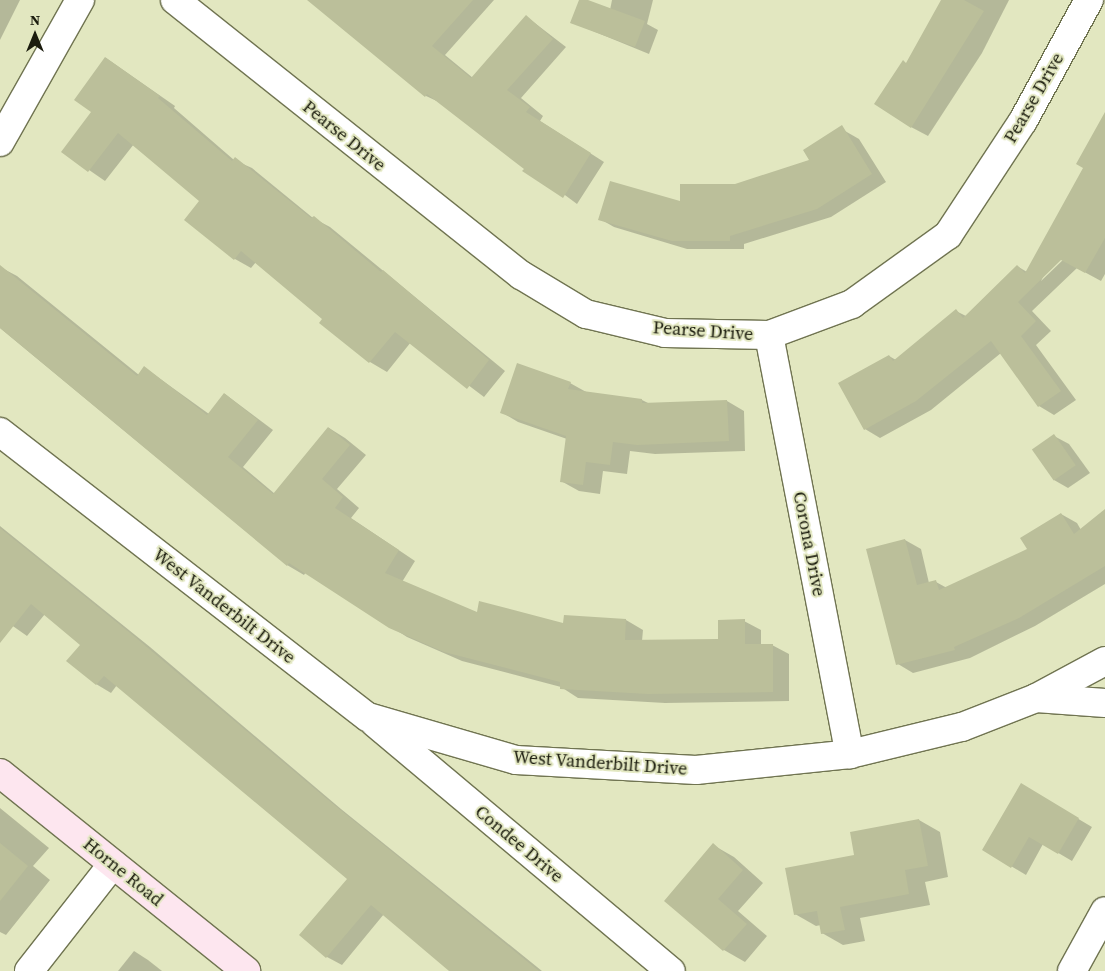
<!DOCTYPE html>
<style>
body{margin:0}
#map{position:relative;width:1105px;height:971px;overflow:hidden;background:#e2e7c0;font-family:"Source Serif 4",serif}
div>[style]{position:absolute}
.shadow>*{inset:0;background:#0003}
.building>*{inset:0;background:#bbbf9a;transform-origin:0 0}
.roads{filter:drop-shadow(1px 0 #707451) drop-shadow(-1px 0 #707451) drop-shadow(0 1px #707451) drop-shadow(0 -1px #707451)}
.minor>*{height:28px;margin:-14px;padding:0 14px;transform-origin:14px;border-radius:14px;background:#fff}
.secondary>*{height:28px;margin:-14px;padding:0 14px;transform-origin:14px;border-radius:14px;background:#fde6ef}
span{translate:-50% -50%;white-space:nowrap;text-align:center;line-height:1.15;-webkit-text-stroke:4px #e2e7c0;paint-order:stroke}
.street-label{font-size:18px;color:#1b1c0e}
.north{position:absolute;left:10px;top:10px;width:50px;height:50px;-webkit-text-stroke:4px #e2e7c0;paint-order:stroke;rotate:0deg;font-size:14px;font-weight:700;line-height:20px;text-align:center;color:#1b1c0e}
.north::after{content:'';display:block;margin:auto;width:18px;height:22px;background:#1b1c0e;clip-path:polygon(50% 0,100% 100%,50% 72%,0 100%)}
</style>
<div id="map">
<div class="shadow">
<i style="clip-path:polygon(0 0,20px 0,0 40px)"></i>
<i style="clip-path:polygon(418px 0,494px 0,445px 55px,473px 78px,527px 17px,566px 47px,521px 98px,543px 116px,540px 121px,604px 162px,577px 204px,441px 103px,426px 96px)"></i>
<i style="clip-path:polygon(580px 0,610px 10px,612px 0,653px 0,647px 24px,658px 30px,649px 54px,571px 22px)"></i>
<i style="clip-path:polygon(942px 0,1009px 0,982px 53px,928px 136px,911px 127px,907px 64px)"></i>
<i style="clip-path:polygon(106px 58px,175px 106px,174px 108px,234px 160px,252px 168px,313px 218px,330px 227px,505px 371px,484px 397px,411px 342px,387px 372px,370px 362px,321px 323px,324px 319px,256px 262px,251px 268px,235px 259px,201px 201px,134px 144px,105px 181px,63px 152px,92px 112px)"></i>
<i style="clip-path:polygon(evenodd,1105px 115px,1105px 274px,1101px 281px,1077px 268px,1032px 311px,1051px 331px,1036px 345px,1076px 400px,1054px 415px,1039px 406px,1001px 353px,931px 410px,880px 438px,865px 429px,889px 356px,896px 360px,956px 311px,966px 316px,1017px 266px,1027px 272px,1084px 168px,1105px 115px,1065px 255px,1066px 257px,1041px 281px,1044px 275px,1065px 255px)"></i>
<i style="clip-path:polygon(845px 131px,859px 139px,886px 182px,831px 217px,744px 244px,744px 249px,687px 249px,614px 227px,600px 219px,681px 203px,811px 160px)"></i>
<i style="clip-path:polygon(0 267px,17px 276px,139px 375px,145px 368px,209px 414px,225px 394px,273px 430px,243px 467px,275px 494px,329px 428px,345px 438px,366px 455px,337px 489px,359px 508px,351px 518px,415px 561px,402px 582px,477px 614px,565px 625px,626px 620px,643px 630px,642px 641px,719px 641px,744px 621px,761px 630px,761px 645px,772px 645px,789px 654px,789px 701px,665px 703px,578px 698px,561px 687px,462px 661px,407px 637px,306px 572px,304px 575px,287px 565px,0 328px)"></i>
<i style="clip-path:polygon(570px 383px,588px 393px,642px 400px,650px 404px,727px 401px,744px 411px,745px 451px,655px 454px,630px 451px,627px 474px,603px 471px,600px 494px,579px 491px,561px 481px,567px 439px,518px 422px,501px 412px)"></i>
<i style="clip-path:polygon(1054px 436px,1069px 444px,1090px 473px,1068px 488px,1054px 480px)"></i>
<i style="clip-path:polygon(1105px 511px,1105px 584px,1035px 626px,970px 658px,913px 673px,898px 664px,905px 540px,921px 549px,929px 583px,936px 582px,947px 588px,1028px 550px,1061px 514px,1077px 523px,1081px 530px)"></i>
<i style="clip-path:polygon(0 526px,150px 647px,341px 809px,542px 971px,451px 971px,384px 914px,342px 965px,327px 957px,301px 935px,349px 879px,117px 685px,111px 693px,96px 684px,81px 645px,45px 614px,27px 636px,0 617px)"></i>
<i style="clip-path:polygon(1021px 785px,1092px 827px,1072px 861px,1043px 844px,1026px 875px,984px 850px)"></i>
<i style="clip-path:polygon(0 808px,49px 848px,33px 866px,50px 880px,6px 935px,0 932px)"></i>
<i style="clip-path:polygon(919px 820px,940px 832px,948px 877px,925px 882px,930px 905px,860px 918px,865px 941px,843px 945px,822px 933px,821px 925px,816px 926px,795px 914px)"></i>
<i style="clip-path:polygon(713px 845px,734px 857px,763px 883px,738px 911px,767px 936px,745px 962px,724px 950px,666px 900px)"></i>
<i style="clip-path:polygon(134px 951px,148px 960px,162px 971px,118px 971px)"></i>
</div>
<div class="building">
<i style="clip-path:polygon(307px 0,473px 0,432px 46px,471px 78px,526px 15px,553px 39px,507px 90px,530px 107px,526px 112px,591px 153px,563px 198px,522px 171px,524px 169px,427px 94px,425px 97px)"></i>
<i style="clip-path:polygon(579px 0,588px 0,645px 21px,635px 47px,570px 23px)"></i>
<i style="clip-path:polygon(941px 0,964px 0,984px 11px,911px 128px,874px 104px,903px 60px,906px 63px)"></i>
<i style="clip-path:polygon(105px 57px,160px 96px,158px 98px,232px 161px,235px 157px,311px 218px,314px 216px,381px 272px,383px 270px,489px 360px,467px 389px,395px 332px,369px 363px,319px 323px,322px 319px,241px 251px,234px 260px,184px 220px,199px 201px,118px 133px,88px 172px,61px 152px,91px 112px,74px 100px)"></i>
<i style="clip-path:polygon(1105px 112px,1105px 238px,1085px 273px,1061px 260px,1018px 302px,1036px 321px,1021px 336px,1061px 391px,1038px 407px,991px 341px,916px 401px,864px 430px,838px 383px,889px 355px,893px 361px,956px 309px,963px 318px,1017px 265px,1025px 273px,1083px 168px,1076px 164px)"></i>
<i style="clip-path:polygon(842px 125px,872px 174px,817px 209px,730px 236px,730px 241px,672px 241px,598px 220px,610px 181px,680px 201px,680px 184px,735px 184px,809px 160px,803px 150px)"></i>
<i style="clip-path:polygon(0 265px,137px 376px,144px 366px,207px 415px,224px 393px,258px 420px,228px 457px,273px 494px,328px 427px,350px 445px,322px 479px,343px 497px,335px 508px,399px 550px,385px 573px,477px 612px,479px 601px,563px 623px,564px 615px,626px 619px,625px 640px,718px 639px,718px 620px,745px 619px,745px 644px,773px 644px,773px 692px,648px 694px,560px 689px,560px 682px,444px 652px,389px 628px,289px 563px,287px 566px,0 328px)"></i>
<i style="clip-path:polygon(517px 363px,571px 382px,568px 389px,642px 399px,642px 403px,727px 400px,729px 441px,637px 445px,613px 442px,610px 465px,586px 462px,583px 485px,560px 482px,566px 436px,500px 413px)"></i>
<i style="left:1054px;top:434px;width:38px;height:27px;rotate:55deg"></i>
<i style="clip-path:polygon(1105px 509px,1105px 566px,1019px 618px,954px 647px,955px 650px,896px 665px,866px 549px,905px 539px,917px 585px,936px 580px,939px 590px,1027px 549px,1020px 538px,1061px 513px,1074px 534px)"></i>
<i style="clip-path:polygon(0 528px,135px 637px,327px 799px,539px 971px,449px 971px,371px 905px,326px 958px,299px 935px,347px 879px,104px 676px,96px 685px,66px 661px,80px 645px,31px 604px,0 643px)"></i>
<i style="clip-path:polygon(1021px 783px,1079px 818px,1058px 854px,1029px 837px,1011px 868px,982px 850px)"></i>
<i style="clip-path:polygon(919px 819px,928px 866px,905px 870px,909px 894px,840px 907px,845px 930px,821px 934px,817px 911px,794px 915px,785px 868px,854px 855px,850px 832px)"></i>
<i style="clip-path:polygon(0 843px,28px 866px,0 901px)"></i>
<i style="clip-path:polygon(713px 843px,743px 870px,718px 899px,747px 924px,723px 951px,664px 901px)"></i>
</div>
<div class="roads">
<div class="minor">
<i style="left:175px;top:0;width:442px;rotate:38.5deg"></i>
<i style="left:521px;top:275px;width:76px;rotate:31deg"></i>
<i style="left:586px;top:314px;width:81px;rotate:13.5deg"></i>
<i style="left:665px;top:333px;width:104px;rotate:1.1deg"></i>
<i style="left:769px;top:335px;width:89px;rotate:-20.5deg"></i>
<i style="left:852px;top:304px;width:118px;rotate:-35.7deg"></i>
<i style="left:948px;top:235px;width:136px;rotate:-56.7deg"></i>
<i style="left:1023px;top:121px;width:138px;rotate:-61.4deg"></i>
<i style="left:0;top:142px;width:163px;rotate:-60.6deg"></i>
<i style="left:769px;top:335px;width:427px;rotate:79.1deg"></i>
<i style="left:0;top:432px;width:465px;rotate:37.8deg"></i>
<i style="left:368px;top:717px;width:154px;rotate:16.2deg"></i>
<i style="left:516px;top:760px;width:180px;rotate:3.2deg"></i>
<i style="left:696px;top:770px;width:155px;rotate:-5.9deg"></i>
<i style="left:850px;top:754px;width:115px;rotate:-13.6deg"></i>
<i style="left:962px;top:727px;width:79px;rotate:-21.4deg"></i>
<i style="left:1036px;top:698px;width:78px;rotate:-28.2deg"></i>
<i style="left:1036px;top:698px;width:69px;rotate:4.1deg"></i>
<i style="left:375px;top:723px;width:386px;rotate:40deg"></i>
<i style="left:29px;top:971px;width:136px;rotate:-51.9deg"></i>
<i style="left:1072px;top:971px;width:68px;rotate:-61.2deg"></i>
</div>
<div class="secondary">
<i style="left:0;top:773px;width:316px;rotate:38.8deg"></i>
</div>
</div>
<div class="street-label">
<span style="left:1034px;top:98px;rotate:-60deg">Pearse Drive</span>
<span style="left:344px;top:136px;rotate:39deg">Pearse Drive</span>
<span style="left:703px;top:331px;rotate:4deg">Pearse Drive</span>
<span style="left:809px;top:544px;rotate:79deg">Corona Drive</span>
<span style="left:224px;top:606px;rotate:38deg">West Vanderbilt Drive</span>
<span style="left:600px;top:763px;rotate:4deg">West Vanderbilt Drive</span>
<span style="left:519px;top:844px;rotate:40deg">Condee Drive</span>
<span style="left:123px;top:872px;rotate:39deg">Horne Road</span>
</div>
<div class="north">N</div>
</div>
